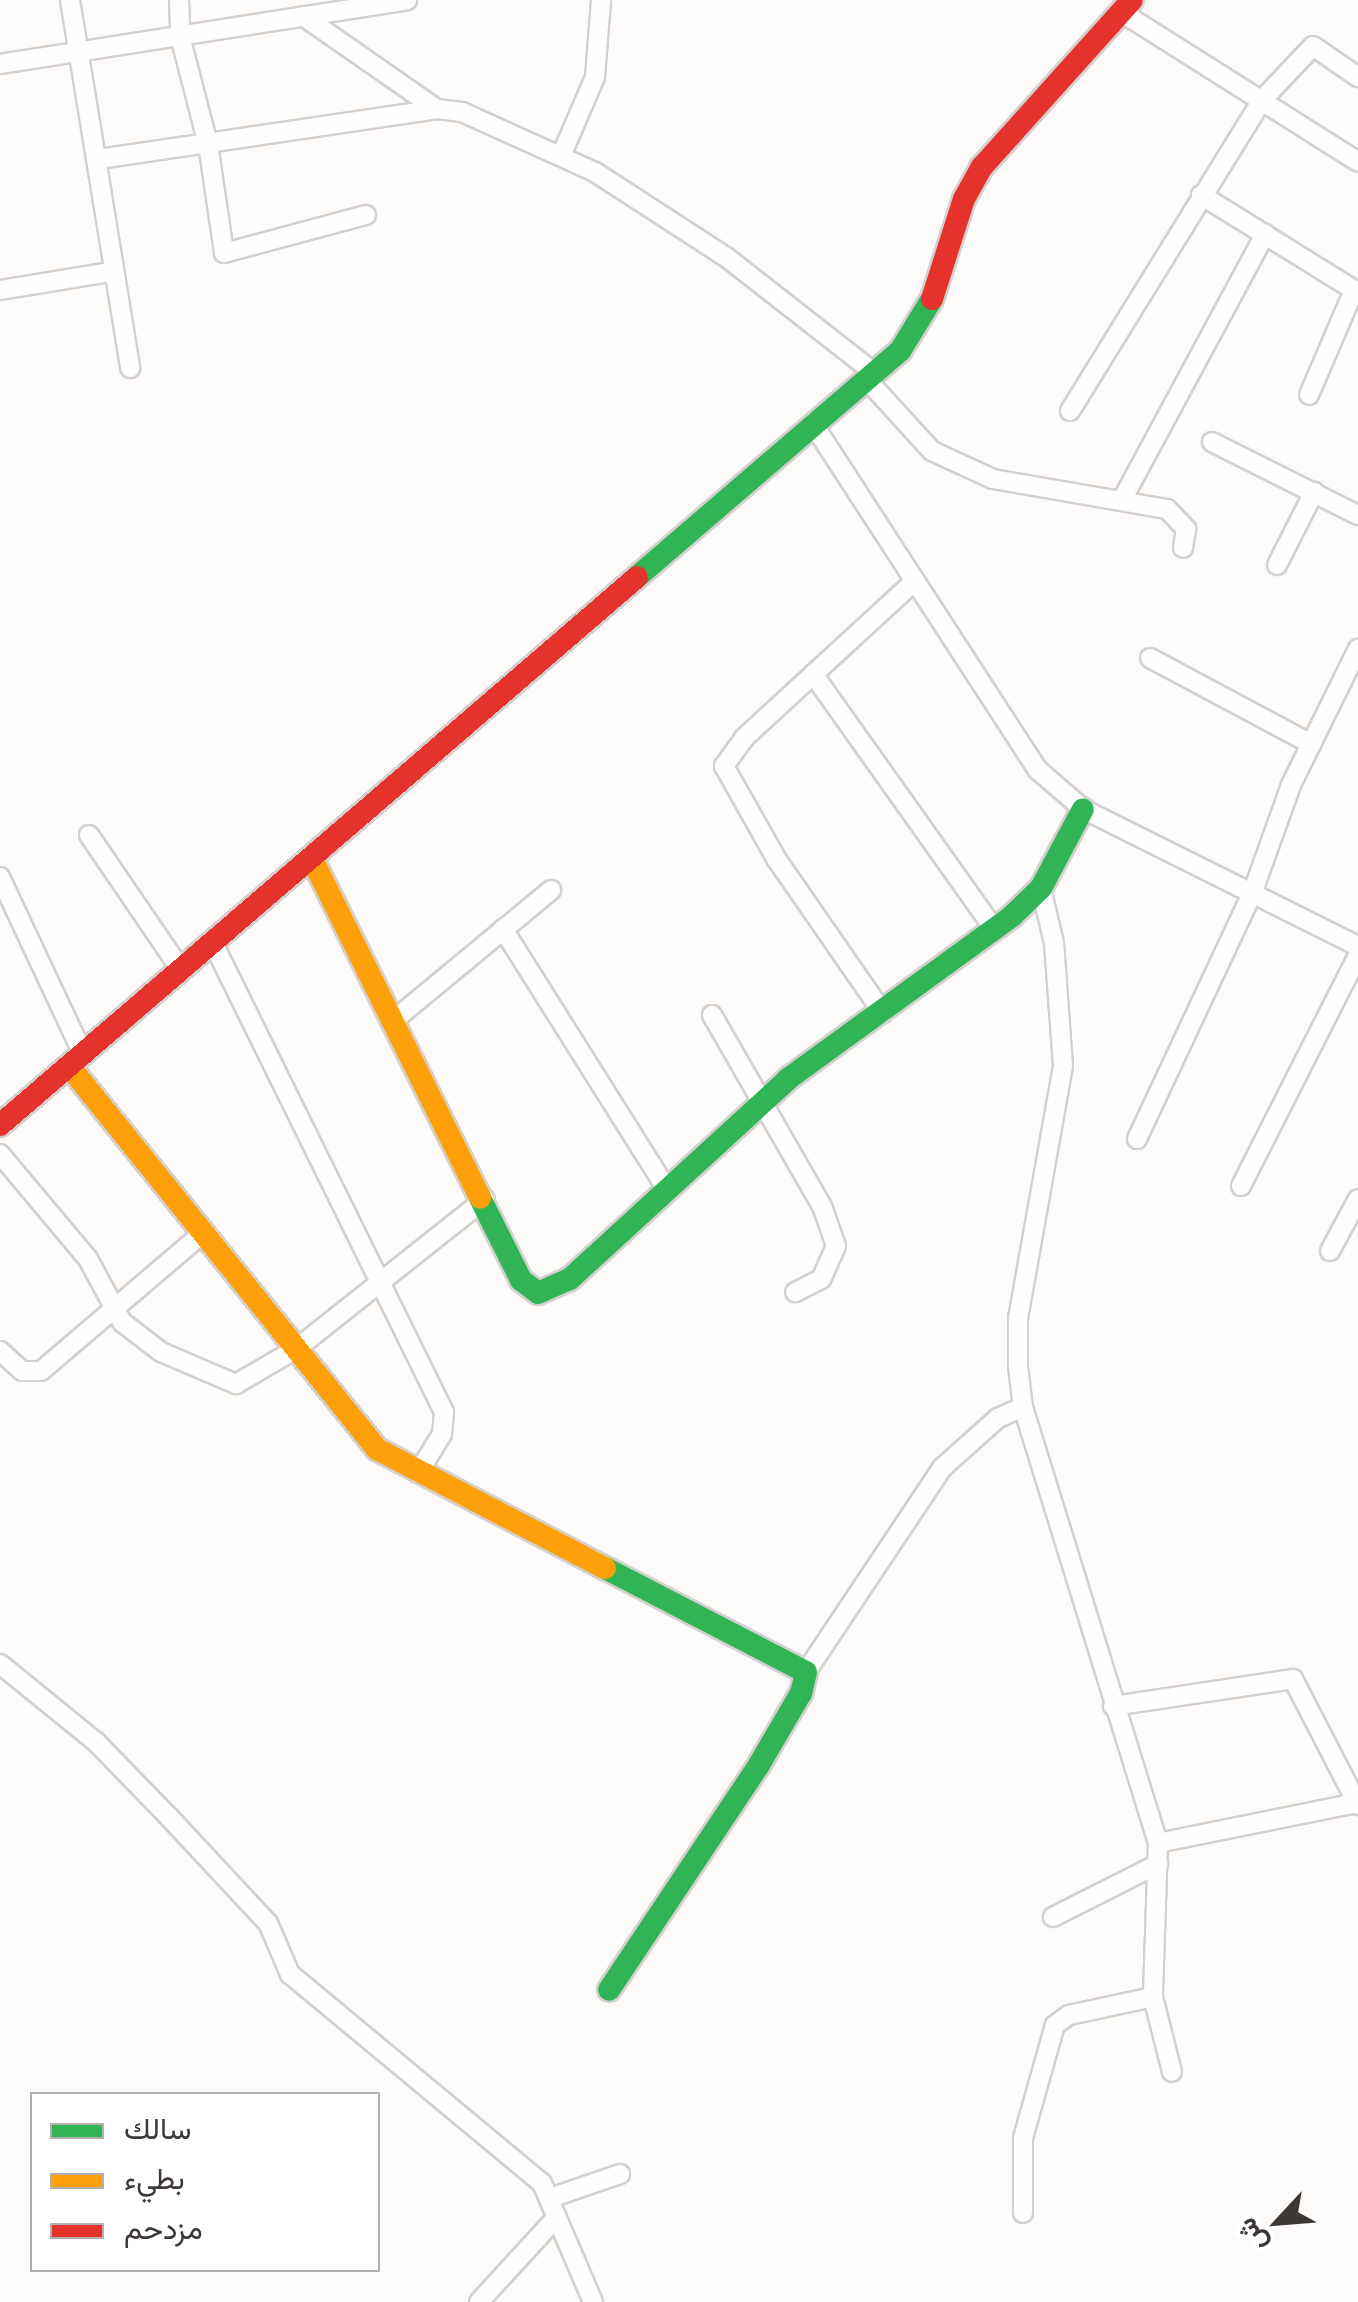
<!DOCTYPE html>
<meta charset="utf-8">
<style>
body{margin:0}
#map{position:relative;width:1358px;height:2302px;overflow:hidden;background:#fdfbf9;font-family:"Archivo Narrow",Vazirmatn,sans-serif}
div>[style]{position:absolute}
.roads{filter:drop-shadow(2px 0 #d3d0ce) drop-shadow(-2px 0 #d3d0ce) drop-shadow(0 2px #d3d0ce) drop-shadow(0 -2px #d3d0ce)}
.street>*{height:18px;margin:-9px;padding:0 9px;transform-origin:9px;border-radius:9px;background:#fffefe}
.fast>*{height:22px;margin:-11px;padding:0 11px;transform-origin:11px;border-radius:11px;background:#30b455}
.slow>*{height:22px;margin:-11px;padding:0 11px;transform-origin:11px;border-radius:11px;background:#ff9f0a}
.jam>*{height:22px;margin:-11px;padding:0 11px;transform-origin:11px;border-radius:11px;background:#e5322d}
span{translate:-50% -50%;white-space:nowrap;text-align:center;line-height:1.15;-webkit-text-stroke:10px #fff;paint-order:stroke}
.legend{position:absolute;left:30px;top:2092px;width:350px;height:180px;box-sizing:border-box;background:#fff;border:2px solid #b1afaf;margin:0;padding:12px 18px;list-style:none;font-size:30px;color:#3d3836}
.legend li{display:flex;align-items:center;gap:20px;height:50px}
.legend b{width:50px;border:2px solid #b1afaf}
.north{position:absolute;left:1228px;top:2172px;width:100px;height:100px;-webkit-text-stroke:8px #fff;paint-order:stroke;rotate:244deg;font-size:28px;font-weight:700;line-height:40px;text-align:center;color:#3d3836}
.north::after{content:'';display:block;margin:auto;width:35px;height:45px;background:#3d3836;clip-path:polygon(50% 0,100% 100%,50% 72%,0 100%)}
</style>
<div id="map">
<div class="roads">
<div class="street">
<i style="left:70px;top:0;width:373px;rotate:80.7deg"></i>
<i style="left:179px;top:0;width:36px;rotate:88deg"></i>
<i style="left:180px;top:36px;width:112px;rotate:75.5deg"></i>
<i style="left:208px;top:144px;width:110px;rotate:81.6deg"></i>
<i style="left:224px;top:253px;width:147px;rotate:-15deg"></i>
<i style="left:1121px;top:12px;width:280px;rotate:32.3deg"></i>
<i style="left:303px;top:16px;width:163px;rotate:34.8deg"></i>
<i style="left:0;top:64px;width:412px;rotate:-8.9deg"></i>
<i style="left:561px;top:156px;width:86px;rotate:-66.7deg"></i>
<i style="left:595px;top:77px;width:77px;rotate:-85.5deg"></i>
<i style="left:99px;top:159px;width:342px;rotate:-8.4deg"></i>
<i style="left:437px;top:109px;width:25px;rotate:7deg"></i>
<i style="left:462px;top:112px;width:146px;rotate:24.3deg"></i>
<i style="left:595px;top:172px;width:156px;rotate:33deg"></i>
<i style="left:726px;top:257px;width:190px;rotate:38deg"></i>
<i style="left:1201px;top:195px;width:180px;rotate:31.8deg"></i>
<i style="left:1354px;top:290px;width:114px;rotate:113.2deg"></i>
<i style="left:0;top:290px;width:111px;rotate:-9.3deg"></i>
<i style="left:868px;top:381px;width:95px;rotate:47.6deg"></i>
<i style="left:932px;top:451px;width:67px;rotate:24.7deg"></i>
<i style="left:993px;top:479px;width:177px;rotate:9.8deg"></i>
<i style="left:1167px;top:509px;width:28px;rotate:46deg"></i>
<i style="left:1186px;top:529px;width:19px;rotate:99deg"></i>
<i style="left:1070px;top:411px;width:365px;rotate:-58.3deg"></i>
<i style="left:1262px;top:100px;width:74px;rotate:-46.6deg"></i>
<i style="left:1313px;top:46px;width:55px;rotate:34.6deg"></i>
<i style="left:815px;top:427px;width:409px;rotate:57deg"></i>
<i style="left:1038px;top:770px;width:60px;rotate:40.9deg"></i>
<i style="left:1083px;top:809px;width:307px;rotate:26.5deg"></i>
<i style="left:1212px;top:442px;width:163px;rotate:26.6deg"></i>
<i style="left:1123px;top:498px;width:300px;rotate:-61.7deg"></i>
<i style="left:1277px;top:565px;width:82px;rotate:-63.1deg"></i>
<i style="left:1150px;top:658px;width:183px;rotate:28.1deg"></i>
<i style="left:813px;top:674px;width:313px;rotate:54.6deg"></i>
<i style="left:89px;top:835px;width:163px;rotate:55.7deg"></i>
<i style="left:0;top:877px;width:195px;rotate:64.9deg"></i>
<i style="left:1041px;top:888px;width:57px;rotate:76.7deg"></i>
<i style="left:1054px;top:943px;width:123px;rotate:85.8deg"></i>
<i style="left:1063px;top:1066px;width:256px;rotate:100.1deg"></i>
<i style="left:1018px;top:1318px;width:49px;rotate:90deg"></i>
<i style="left:1018px;top:1367px;width:40px;rotate:82.9deg"></i>
<i style="left:1023px;top:1407px;width:456px;rotate:72.8deg"></i>
<i style="left:1158px;top:1843px;width:154px;rotate:91.9deg"></i>
<i style="left:1153px;top:1997px;width:77px;rotate:75.8deg"></i>
<i style="left:503px;top:929px;width:310px;rotate:57.8deg"></i>
<i style="left:213px;top:943px;width:523px;rotate:63.78deg"></i>
<i style="left:444px;top:1412px;width:22px;rotate:95deg"></i>
<i style="left:442px;top:1434px;width:46px;rotate:121.6deg"></i>
<i style="left:883px;top:1013px;width:186px;rotate:-124.7deg"></i>
<i style="left:777px;top:860px;width:108px;rotate:-119.4deg"></i>
<i style="left:724px;top:766px;width:34px;rotate:-54deg"></i>
<i style="left:744px;top:738px;width:232px;rotate:-42.6deg"></i>
<i style="left:712px;top:1015px;width:220px;rotate:60.1deg"></i>
<i style="left:822px;top:1206px;width:42px;rotate:70.7deg"></i>
<i style="left:836px;top:1246px;width:36px;rotate:114deg"></i>
<i style="left:821px;top:1279px;width:29px;rotate:153deg"></i>
<i style="left:394px;top:1020px;width:204px;rotate:-39.6deg"></i>
<i style="left:1137px;top:1139px;width:271px;rotate:-64.9deg"></i>
<i style="left:1252px;top:894px;width:116px;rotate:-70.3deg"></i>
<i style="left:1291px;top:785px;width:152px;rotate:-63.8deg"></i>
<i style="left:0;top:1154px;width:137px;rotate:50deg"></i>
<i style="left:88px;top:1259px;width:72px;rotate:61.6deg"></i>
<i style="left:122px;top:1322px;width:49px;rotate:37.6deg"></i>
<i style="left:161px;top:1352px;width:82px;rotate:23.1deg"></i>
<i style="left:236px;top:1384px;width:69px;rotate:-30.3deg"></i>
<i style="left:296px;top:1349px;width:241px;rotate:-38.4deg"></i>
<i style="left:1241px;top:1186px;width:259px;rotate:-63.1deg"></i>
<i style="left:1330px;top:1251px;width:59px;rotate:-61.7deg"></i>
<i style="left:0;top:1351px;width:30px;rotate:42deg"></i>
<i style="left:22px;top:1371px;width:19px"></i>
<i style="left:41px;top:1371px;width:213px;rotate:-40.4deg"></i>
<i style="left:0;top:1664px;width:124px;rotate:39.1deg"></i>
<i style="left:96px;top:1742px;width:105px;rotate:45.8deg"></i>
<i style="left:169px;top:1817px;width:145px;rotate:47deg"></i>
<i style="left:268px;top:1923px;width:56px;rotate:66.7deg"></i>
<i style="left:290px;top:1974px;width:327px;rotate:39.7deg"></i>
<i style="left:542px;top:2183px;width:129px;rotate:66.8deg"></i>
<i style="left:806px;top:1672px;width:245px;rotate:-56.3deg"></i>
<i style="left:942px;top:1468px;width:75px;rotate:-41.8deg"></i>
<i style="left:998px;top:1418px;width:27px;rotate:-24deg"></i>
<i style="left:1113px;top:1706px;width:182px;rotate:-8.5deg"></i>
<i style="left:1293px;top:1679px;width:142px;rotate:62.7deg"></i>
<i style="left:1158px;top:1843px;width:203px;rotate:-11.4deg"></i>
<i style="left:1053px;top:1917px;width:118px;rotate:-26.8deg"></i>
<i style="left:553px;top:2197px;width:71px;rotate:-18.9deg"></i>
<i style="left:1023px;top:2213px;width:75px;rotate:-90deg"></i>
<i style="left:1023px;top:2138px;width:117px;rotate:-74.2deg"></i>
<i style="left:1055px;top:2025px;width:17px;rotate:-36deg"></i>
<i style="left:1069px;top:2015px;width:86px;rotate:-12.1deg"></i>
<i style="left:479px;top:2302px;width:115px;rotate:-47.5deg"></i>
</div>
<div class="fast">
<i style="left:637px;top:577px;width:347px;rotate:-40.7deg"></i>
<i style="left:900px;top:351px;width:61px;rotate:-58.4deg"></i>
<i style="left:480px;top:1198px;width:92px;rotate:63.4deg"></i>
<i style="left:521px;top:1280px;width:21px;rotate:37deg"></i>
<i style="left:538px;top:1293px;width:35px;rotate:-24deg"></i>
<i style="left:570px;top:1279px;width:296px;rotate:-42.5deg"></i>
<i style="left:788px;top:1079px;width:277px;rotate:-36deg"></i>
<i style="left:1012px;top:916px;width:40px;rotate:-44deg"></i>
<i style="left:1041px;top:888px;width:89px;rotate:-62deg"></i>
<i style="left:605px;top:1568px;width:226px;rotate:27.4deg"></i>
<i style="left:806px;top:1672px;width:22px;rotate:103deg"></i>
<i style="left:801px;top:1693px;width:83px;rotate:120.3deg"></i>
<i style="left:759px;top:1765px;width:270px;rotate:123.7deg"></i>
</div>
<div class="slow">
<i style="left:312px;top:859px;width:378px;rotate:63.6deg"></i>
<i style="left:69px;top:1066px;width:491px;rotate:51.2deg"></i>
<i style="left:377px;top:1449px;width:257px;rotate:27.6deg"></i>
</div>
<div class="jam">
<i style="left:932px;top:299px;width:105px;rotate:-72.3deg"></i>
<i style="left:964px;top:199px;width:37px;rotate:-61deg"></i>
<i style="left:982px;top:167px;width:224px;rotate:-48.1deg"></i>
<i style="left:0;top:1125px;width:840px;rotate:-40.7deg"></i>
</div>
</div>
<ul class="legend">
<li><b style="height:12px;background:#30b455"></b>سالك</li>
<li><b style="height:12px;background:#ff9f0a"></b>بطيء</li>
<li><b style="height:12px;background:#e5322d"></b>مزدحم</li>
</ul>
<div class="north">ش</div>
</div>
